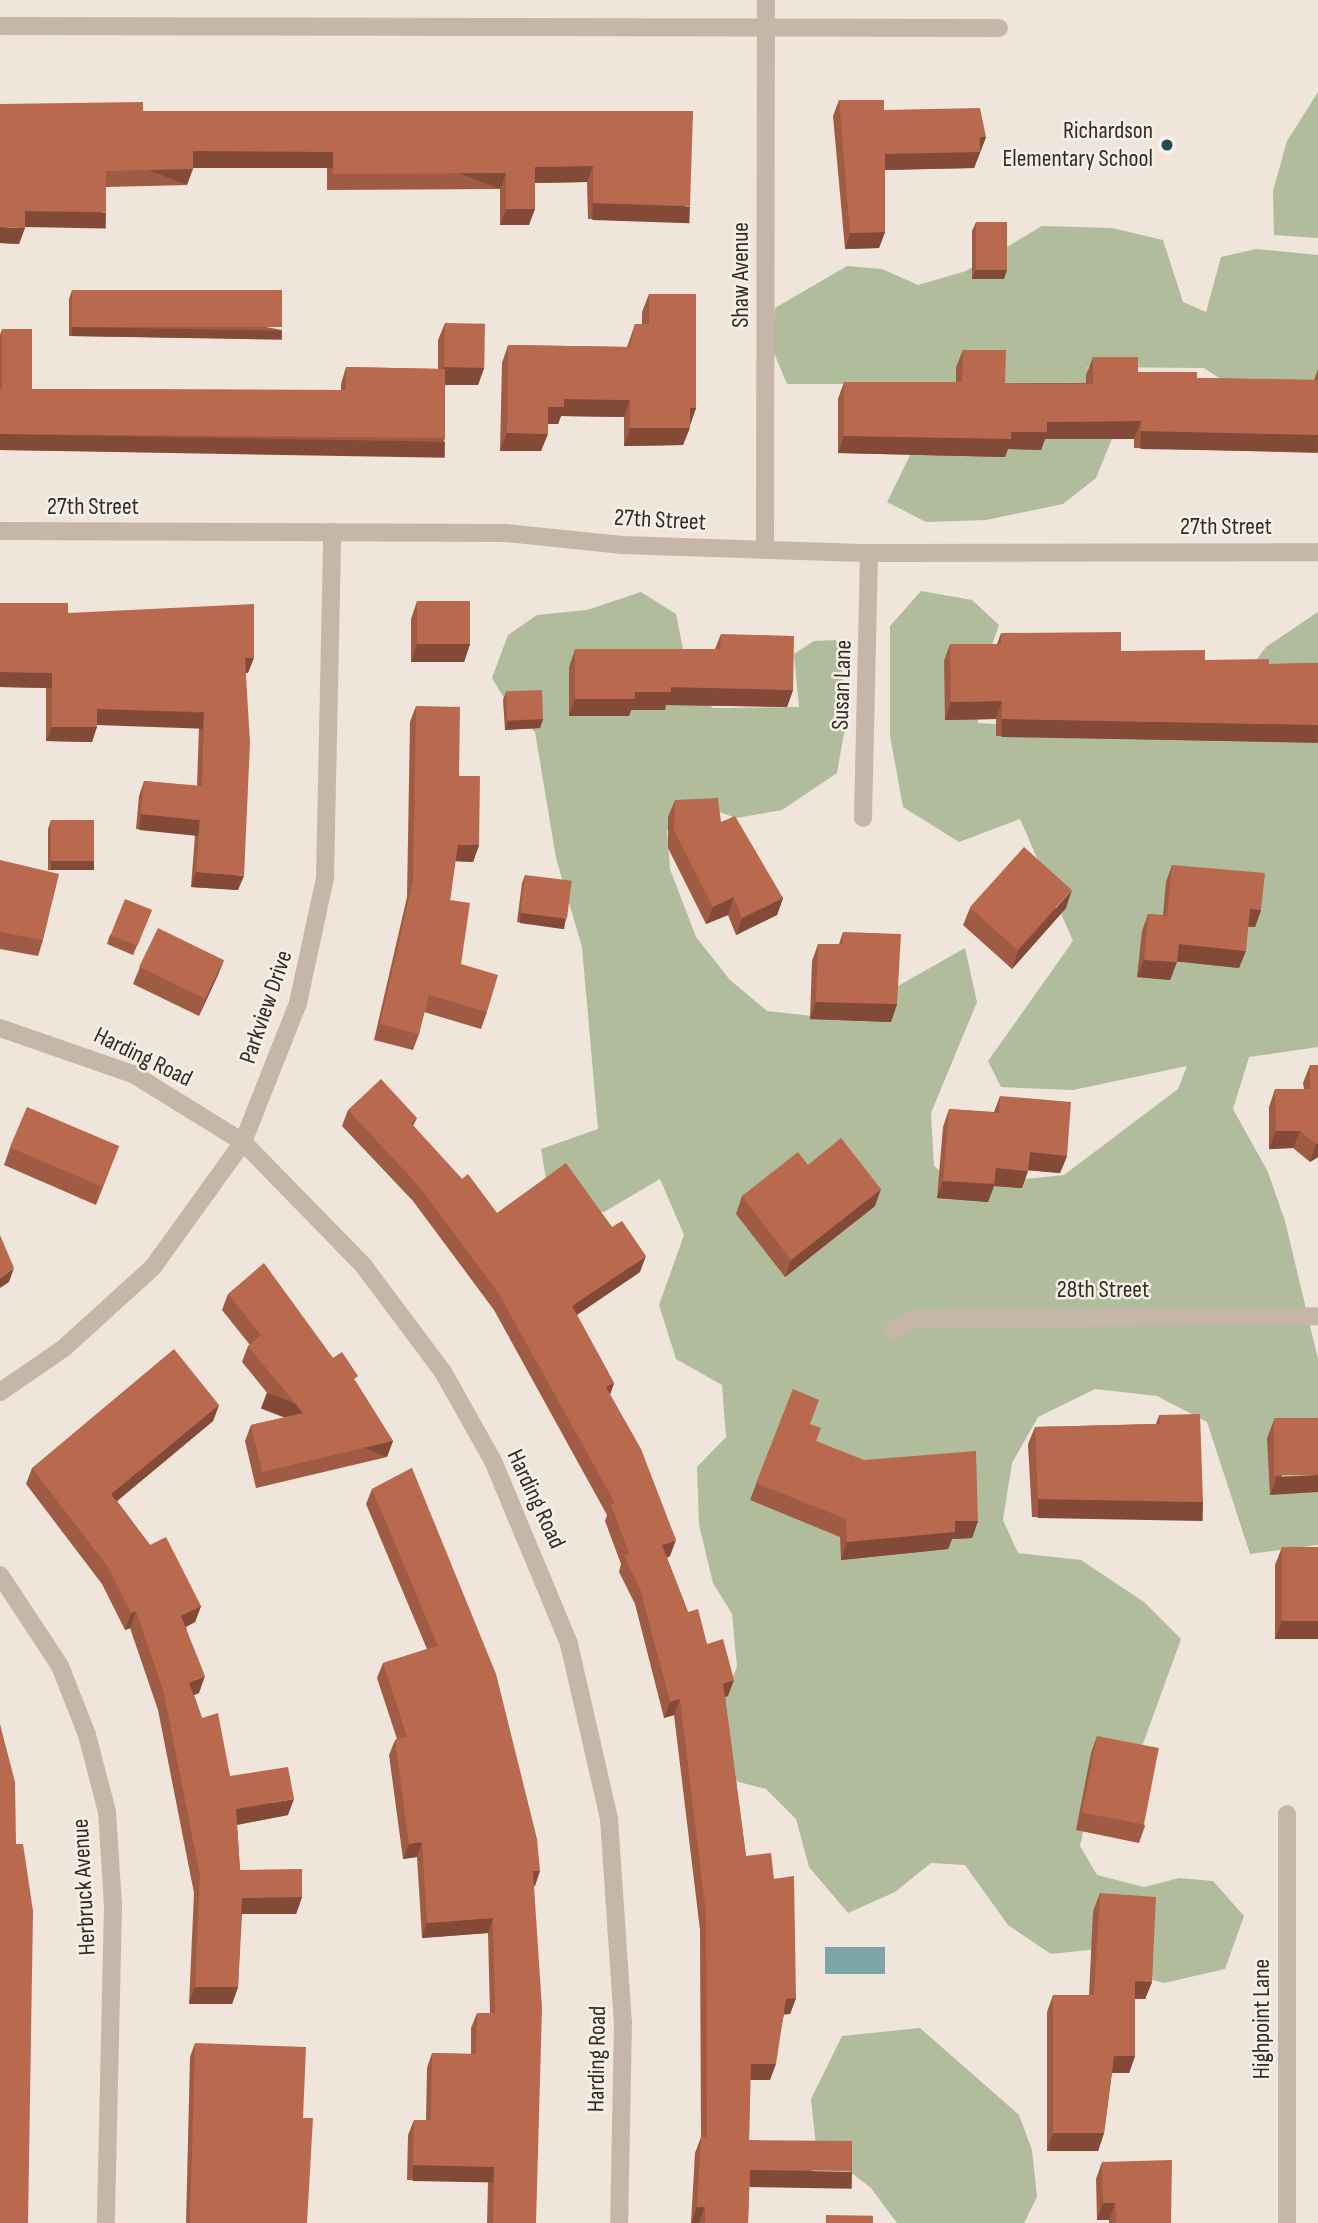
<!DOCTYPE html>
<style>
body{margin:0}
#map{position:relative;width:1318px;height:2223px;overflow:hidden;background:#efe5db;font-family:"Sofia Sans Condensed",sans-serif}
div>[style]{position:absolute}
.green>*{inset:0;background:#b1bc9c}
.water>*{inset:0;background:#7da6a9;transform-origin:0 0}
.minor>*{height:18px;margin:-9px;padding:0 9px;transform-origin:9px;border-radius:9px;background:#c5b6a8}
.wall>*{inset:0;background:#9f5b43}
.shaded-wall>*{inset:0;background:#824a37;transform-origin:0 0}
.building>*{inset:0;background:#b96a4e;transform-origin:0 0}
.dots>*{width:19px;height:19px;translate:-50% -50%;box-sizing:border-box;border:4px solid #f7f0e6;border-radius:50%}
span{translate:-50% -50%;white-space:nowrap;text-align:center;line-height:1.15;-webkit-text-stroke:5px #f7f0e6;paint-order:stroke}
.poi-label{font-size:24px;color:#332b27}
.right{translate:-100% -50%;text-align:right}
.street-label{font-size:24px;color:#332b27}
</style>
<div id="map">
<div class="green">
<i style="clip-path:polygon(1318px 92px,1318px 238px,1274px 235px,1273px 191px,1287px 141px)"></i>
<i style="clip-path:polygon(1042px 226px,1112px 228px,1163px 240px,1183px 302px,1206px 312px,1221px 257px,1256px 249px,1318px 255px,1318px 391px,1231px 386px,1204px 368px,1087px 367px,1116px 429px,1096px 478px,1063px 504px,986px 520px,926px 522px,887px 502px,921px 433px,862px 384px,787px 384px,771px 346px,775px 308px,847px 266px,882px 269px,918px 285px,966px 271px)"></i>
<i style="clip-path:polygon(921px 591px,972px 600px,999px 625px,977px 687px,978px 723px,1199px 736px,1266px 647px,1318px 612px,1318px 1047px,1249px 1057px,1233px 1109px,1268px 1172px,1285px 1221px,1318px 1359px,1318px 1545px,1250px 1554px,1207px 1422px,1157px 1396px,1095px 1389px,1038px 1417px,1012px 1463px,1003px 1520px,1018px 1553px,1081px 1560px,1144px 1602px,1181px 1639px,1140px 1752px,1094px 1783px,1080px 1846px,1097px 1875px,1144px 1887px,1179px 1878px,1213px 1881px,1244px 1916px,1225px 1969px,1164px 1983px,1120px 1971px,1098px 1949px,1051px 1954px,1008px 1925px,965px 1865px,931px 1863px,895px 1892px,848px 1913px,809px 1867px,796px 1819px,766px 1789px,731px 1780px,703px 1747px,737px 1667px,732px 1614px,713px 1583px,699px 1525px,697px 1467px,726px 1437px,722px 1385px,676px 1359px,659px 1305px,684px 1235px,660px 1179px,604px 1212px,551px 1209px,541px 1149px,598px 1129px,582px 947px,556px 858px,535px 732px,510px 708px,492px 678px,508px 635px,537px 615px,587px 610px,641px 592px,676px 614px,692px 693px,713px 708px,799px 707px,794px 654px,814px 641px,836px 640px,841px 658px,846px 722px,837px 773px,782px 810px,736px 818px,700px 805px,667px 830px,670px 869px,696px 937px,730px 980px,767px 1011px,840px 1019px,965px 948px,977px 1002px,931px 1113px,934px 1166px,957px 1186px,1064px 1175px,1178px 1089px,1187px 1066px,1073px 1090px,1001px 1087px,988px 1061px,1073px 941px,1020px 819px,959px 842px,903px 807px,890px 736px,890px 626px)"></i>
<i style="clip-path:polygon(920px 2028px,1019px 2115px,1032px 2150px,1037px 2197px,1024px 2223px,897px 2223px,871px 2188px,816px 2146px,811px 2099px,842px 2036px)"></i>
</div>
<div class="water">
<i style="left:885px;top:1947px;width:27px;height:60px;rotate:90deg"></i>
</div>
<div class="minor">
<i style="left:0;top:26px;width:999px;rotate:0.11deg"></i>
<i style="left:0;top:531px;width:506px;rotate:0.23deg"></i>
<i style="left:506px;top:533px;width:117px;rotate:5.9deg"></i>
<i style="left:622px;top:545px;width:247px;rotate:1.9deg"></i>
<i style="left:869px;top:553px;width:449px;rotate:-0.1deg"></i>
<i style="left:765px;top:550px;width:550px;rotate:-89.9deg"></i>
<i style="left:863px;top:818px;width:265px;rotate:-88.7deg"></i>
<i style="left:0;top:1028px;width:141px;rotate:19.1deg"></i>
<i style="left:133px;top:1074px;width:129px;rotate:31.7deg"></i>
<i style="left:243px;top:1142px;width:172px;rotate:45.7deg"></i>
<i style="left:363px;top:1265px;width:134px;rotate:53.2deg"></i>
<i style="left:443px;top:1372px;width:102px;rotate:60.7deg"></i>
<i style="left:493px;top:1461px;width:198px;rotate:67.4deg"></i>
<i style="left:569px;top:1644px;width:180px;rotate:77.1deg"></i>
<i style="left:609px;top:1819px;width:203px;rotate:86.1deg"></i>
<i style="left:623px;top:2022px;width:201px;rotate:91.1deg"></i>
<i style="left:892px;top:1331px;width:25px;rotate:-29deg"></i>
<i style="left:914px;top:1319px;width:404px;rotate:-0.4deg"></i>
<i style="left:0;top:1392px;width:78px;rotate:-34.5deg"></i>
<i style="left:64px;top:1348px;width:120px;rotate:-42.3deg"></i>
<i style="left:153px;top:1267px;width:154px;rotate:-54.2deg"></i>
<i style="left:243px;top:1142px;width:149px;rotate:-68.4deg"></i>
<i style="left:298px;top:1003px;width:128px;rotate:-77.8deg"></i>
<i style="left:325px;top:878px;width:346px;rotate:-88.8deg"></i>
<i style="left:0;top:1575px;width:109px;rotate:56.6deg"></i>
<i style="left:60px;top:1666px;width:74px;rotate:68.6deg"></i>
<i style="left:87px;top:1735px;width:80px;rotate:75.4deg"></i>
<i style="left:107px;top:1812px;width:94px;rotate:86.3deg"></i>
<i style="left:113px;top:1906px;width:317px;rotate:91.3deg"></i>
<i style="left:1287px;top:2223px;width:409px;rotate:-90deg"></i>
</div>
<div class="wall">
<i style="clip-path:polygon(839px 100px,884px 110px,986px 137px,974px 168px,885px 170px,885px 232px,879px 248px,845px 249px,833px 116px)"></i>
<i style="clip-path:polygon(143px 111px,693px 111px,684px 222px,588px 219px,587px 182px,535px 183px,529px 225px,500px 225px,500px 189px,327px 190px,327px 168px,193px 167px,187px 185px,106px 187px,100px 227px,25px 226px,19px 244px,0 243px)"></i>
<i style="clip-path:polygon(976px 222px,1004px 279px,972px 279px,972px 231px)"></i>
<i style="clip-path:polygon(72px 290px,282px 330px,278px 339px,69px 336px,69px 299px)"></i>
<i style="clip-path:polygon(649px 294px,696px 408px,683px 445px,624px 446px,624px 417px,561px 416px,558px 424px,548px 424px,541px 451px,500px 451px,502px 363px,508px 345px,627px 347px,635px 324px,642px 324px,642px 312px)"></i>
<i style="clip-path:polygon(445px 323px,484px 368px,478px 385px,445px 385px,445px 438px,439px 454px,0 450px,0 335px,2px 329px,32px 389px,341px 390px,341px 384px,346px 367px,438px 369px,438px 340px)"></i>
<i style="clip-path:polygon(963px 350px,1005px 383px,1086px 383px,1086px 375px,1093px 357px,1138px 372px,1197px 378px,1314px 380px,1318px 369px,1318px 453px,1134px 448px,1134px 439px,1045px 439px,1041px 450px,1008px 449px,1005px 457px,838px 453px,838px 399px,844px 382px,956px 382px,956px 367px)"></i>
<i style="clip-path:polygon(417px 601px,470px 644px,464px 662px,411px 662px,411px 619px)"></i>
<i style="clip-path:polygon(0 603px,68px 613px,248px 673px,245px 673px,238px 890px,191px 887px,195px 835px,136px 829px,139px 796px,144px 781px,197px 786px,199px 727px,97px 724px,92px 742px,46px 741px,46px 688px,0 687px)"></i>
<i style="clip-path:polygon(1001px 633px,1121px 651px,1205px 660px,1269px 664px,1318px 663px,1318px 743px,996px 736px,996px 719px,945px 720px,944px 661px,950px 644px,997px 644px)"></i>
<i style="clip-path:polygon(721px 634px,793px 690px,787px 707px,666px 705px,665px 710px,631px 710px,629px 716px,569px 716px,569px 667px,575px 649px,715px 649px)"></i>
<i style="clip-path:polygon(506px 692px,543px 719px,540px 728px,505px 730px,503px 700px)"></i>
<i style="clip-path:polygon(416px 706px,459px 776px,479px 845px,473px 862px,455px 861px,450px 900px,461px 964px,487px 1012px,481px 1029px,424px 1012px,419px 1034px,413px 1050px,374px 1040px,407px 897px,410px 722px)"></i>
<i style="clip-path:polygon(675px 800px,721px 822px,783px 898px,777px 915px,736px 935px,728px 915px,706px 924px,668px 848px,668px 817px)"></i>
<i style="clip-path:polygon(51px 820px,94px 861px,91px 870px,48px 870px,48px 829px)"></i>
<i style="clip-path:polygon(0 860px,43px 940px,38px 956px,0 949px)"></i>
<i style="clip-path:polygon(1172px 865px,1261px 910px,1255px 927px,1248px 927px,1239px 968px,1177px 961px,1170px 980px,1137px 977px,1142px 931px,1148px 914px,1163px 915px,1166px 882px)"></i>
<i style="clip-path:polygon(525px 875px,566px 919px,563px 928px,517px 922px,522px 883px)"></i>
<i style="clip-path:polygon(970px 908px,1066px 908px,1012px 969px,963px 925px)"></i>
<i style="clip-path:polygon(152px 910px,133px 955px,107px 944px,110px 935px)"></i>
<i style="clip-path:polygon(843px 932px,897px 1004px,891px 1022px,810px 1019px,812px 961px,818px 944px,839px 944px)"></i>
<i style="clip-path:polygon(224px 960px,217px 977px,199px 1016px,133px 984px,140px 967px)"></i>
<i style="clip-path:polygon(1310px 1065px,1318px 1157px,1310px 1162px,1293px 1148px,1269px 1149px,1269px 1107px,1275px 1089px,1304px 1089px,1303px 1083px)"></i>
<i style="clip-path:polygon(1000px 1096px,1067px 1156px,1060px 1173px,1028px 1170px,1022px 1188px,994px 1186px,988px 1202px,937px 1198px,943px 1127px,949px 1109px,994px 1112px)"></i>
<i style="clip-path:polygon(348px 1110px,417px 1118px,413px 1126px,462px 1179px,497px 1213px,640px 1272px,577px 1315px,614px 1383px,610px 1395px,670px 1556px,667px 1558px,688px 1612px,707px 1644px,728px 1696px,725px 1697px,746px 1856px,774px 1879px,796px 1998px,790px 2014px,784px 2014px,770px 2080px,750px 2080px,749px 2140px,846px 2187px,749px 2186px,748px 2223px,691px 2223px,695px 2153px,701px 2137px,700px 1930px,674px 1715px,664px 1718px,635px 1604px,619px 1572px,621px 1564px,605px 1521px,607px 1515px,494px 1310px,413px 1201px,342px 1126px)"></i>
<i style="clip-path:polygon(119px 1146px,96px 1205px,4px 1165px,10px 1148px)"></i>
<i style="clip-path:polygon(808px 1165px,875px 1206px,785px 1277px,736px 1214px,742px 1196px)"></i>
<i style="clip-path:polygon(228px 1294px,333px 1358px,356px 1382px,393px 1441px,387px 1457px,256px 1488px,245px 1441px,251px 1425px,287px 1417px,242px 1362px,248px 1346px,250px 1345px,222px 1310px)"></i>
<i style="clip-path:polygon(793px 1389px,810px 1424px,816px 1441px,978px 1521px,972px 1538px,952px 1539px,948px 1549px,841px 1560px,840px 1537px,750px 1500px)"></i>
<i style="clip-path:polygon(219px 1405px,213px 1421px,117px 1501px,150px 1545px,201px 1606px,195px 1622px,186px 1627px,199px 1693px,194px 1695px,202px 1718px,230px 1776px,288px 1815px,237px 1825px,240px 1870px,302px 1897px,296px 1914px,242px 1914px,238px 1987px,232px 2004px,189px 2004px,194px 1893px,158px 1710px,130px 1628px,125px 1630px,102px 1584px,26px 1484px,32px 1468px)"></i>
<i style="clip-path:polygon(1159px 1415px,1203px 1502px,1196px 1519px,1032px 1517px,1028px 1444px,1035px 1427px,1156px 1424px)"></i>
<i style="clip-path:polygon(1318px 1418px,1270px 1495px,1267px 1438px,1274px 1420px)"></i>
<i style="clip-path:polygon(412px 1468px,535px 1886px,534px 1886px,536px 2223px,487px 2223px,488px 2182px,407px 2180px,408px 2135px,414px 2120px,426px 2120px,427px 2068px,432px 2053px,471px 2054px,471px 2028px,477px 2013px,490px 2013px,488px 1933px,422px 1938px,417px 1857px,403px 1859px,389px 1755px,395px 1740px,397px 1739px,377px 1678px,383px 1663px,427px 1649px,366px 1504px,372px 1489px)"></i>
<i style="clip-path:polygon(1282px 1547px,1318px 1547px,1318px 1639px,1275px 1639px,1275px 1565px)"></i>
<i style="clip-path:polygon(1097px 1736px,1145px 1826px,1139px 1843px,1076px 1830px,1091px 1753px)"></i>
<i style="clip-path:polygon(1100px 1893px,1152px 1982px,1145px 1999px,1135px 1999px,1135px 2056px,1129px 2073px,1112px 2073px,1104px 2133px,1098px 2151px,1047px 2151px,1047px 2012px,1053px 1995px,1089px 1995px,1093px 1911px)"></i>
<i style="clip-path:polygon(195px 2043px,303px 2118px,307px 2223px,186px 2223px,190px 2057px)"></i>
<i style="clip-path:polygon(1102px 2162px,1171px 2223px,1109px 2223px,1109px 2220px,1097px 2220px,1096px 2179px)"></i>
</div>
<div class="shaded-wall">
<i style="clip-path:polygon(980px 137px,986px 137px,974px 168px,879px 170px,885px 154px)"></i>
<i style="left:193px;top:151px;width:140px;height:17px"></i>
<i style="clip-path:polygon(593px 166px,587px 182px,529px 183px,535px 167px)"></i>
<i style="left:193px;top:169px;width:17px;height:87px;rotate:111deg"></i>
<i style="left:506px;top:173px;width:17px;height:173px;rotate:111deg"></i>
<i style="left:593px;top:203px;width:97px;height:17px;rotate:2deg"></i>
<i style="clip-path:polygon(506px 209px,535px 209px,529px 225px,500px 225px)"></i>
<i style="left:25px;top:211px;width:81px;height:16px;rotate:1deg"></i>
<i style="clip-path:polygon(0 227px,25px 228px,19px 244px,0 243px)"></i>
<i style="clip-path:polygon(885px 232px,879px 248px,845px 249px,850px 233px)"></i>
<i style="clip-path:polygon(976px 270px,1007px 270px,1004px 279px,972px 279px)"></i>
<i style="left:72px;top:327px;width:210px;height:9px;rotate:1deg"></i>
<i style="clip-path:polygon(444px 367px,484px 368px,478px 385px,438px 385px)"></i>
<i style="clip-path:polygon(564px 399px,630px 400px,624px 417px,561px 416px,558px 424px,541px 424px,548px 407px)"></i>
<i style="clip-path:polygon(690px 408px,696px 408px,690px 425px)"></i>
<i style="clip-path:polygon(1141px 421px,1134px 439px,1045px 439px,1041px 450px,1008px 449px,1005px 457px,838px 453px,844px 436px,1011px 432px,1047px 422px)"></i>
<i style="clip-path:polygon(630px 428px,690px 428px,683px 445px,624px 446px)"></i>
<i style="left:1141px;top:431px;width:177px;height:18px;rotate:1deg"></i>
<i style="clip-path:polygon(507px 433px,548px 434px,541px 451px,500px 451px)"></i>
<i style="left:0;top:434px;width:445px;height:16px;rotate:1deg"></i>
<i style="clip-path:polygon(417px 644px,470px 644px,464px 662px,411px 662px)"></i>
<i style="clip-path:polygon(245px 658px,254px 658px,248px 673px,239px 673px)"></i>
<i style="left:0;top:672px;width:52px;height:15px;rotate:1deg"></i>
<i style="clip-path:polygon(671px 687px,793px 690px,787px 707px,666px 705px,665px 710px,631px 710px,629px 716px,569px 716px,575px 699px,635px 692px)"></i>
<i style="clip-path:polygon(1002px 701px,996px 719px,945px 720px,951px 702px)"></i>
<i style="left:97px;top:709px;width:107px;height:16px;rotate:2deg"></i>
<i style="clip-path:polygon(543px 719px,540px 728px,505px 730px,508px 721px)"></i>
<i style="left:1002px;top:719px;width:316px;height:18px;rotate:1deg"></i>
<i style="clip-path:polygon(52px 727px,97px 727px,92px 742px,46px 741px)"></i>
<i style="left:141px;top:814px;width:59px;height:16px;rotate:6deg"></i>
<i style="clip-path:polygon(458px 845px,479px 845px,473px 862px,452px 861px)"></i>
<i style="left:51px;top:861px;width:43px;height:9px"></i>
<i style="clip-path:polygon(196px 872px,244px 876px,238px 890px,191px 887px)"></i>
<i style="clip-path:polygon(1072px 890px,1066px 908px,1012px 969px,1018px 951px)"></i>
<i style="clip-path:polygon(734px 897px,728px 915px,706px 924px,713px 907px)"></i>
<i style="clip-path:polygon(783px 898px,777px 915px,736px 935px,742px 918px)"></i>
<i style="clip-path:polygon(1250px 909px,1261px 910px,1255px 927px,1244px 926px)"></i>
<i style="left:521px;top:913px;width:45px;height:10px;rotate:8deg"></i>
<i style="clip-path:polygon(1179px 944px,1246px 951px,1239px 968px,1172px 961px)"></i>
<i style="clip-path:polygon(224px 960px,217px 977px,199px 1016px,206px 999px)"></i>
<i style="clip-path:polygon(1144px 960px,1177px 962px,1170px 980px,1137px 977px)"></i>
<i style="clip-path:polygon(816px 1002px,897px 1004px,891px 1022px,810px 1019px)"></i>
<i style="clip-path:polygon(1276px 1131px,1300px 1131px,1293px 1148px,1269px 1149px)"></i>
<i style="clip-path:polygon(1318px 1143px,1318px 1157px,1310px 1162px,1316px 1144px)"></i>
<i style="clip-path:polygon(1030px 1152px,1067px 1156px,1060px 1173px,1024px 1170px)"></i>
<i style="clip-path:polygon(996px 1168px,1028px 1171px,1022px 1188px,994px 1186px,988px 1202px,937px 1198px,943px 1181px)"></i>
<i style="clip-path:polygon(881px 1189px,875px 1206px,785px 1277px,791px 1260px)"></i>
<i style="clip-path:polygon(646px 1256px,640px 1272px,566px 1322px,572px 1306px)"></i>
<i style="clip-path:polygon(14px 1268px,9px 1282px,0 1288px,0 1278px)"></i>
<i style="clip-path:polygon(614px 1383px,608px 1399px,606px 1387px)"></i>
<i style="clip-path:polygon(219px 1405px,213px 1421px,105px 1511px,111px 1494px)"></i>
<i style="left:393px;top:1441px;width:17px;height:135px;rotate:111deg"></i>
<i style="clip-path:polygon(1318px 1475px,1318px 1492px,1270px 1495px,1277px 1477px)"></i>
<i style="left:1038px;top:1499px;width:165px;height:19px;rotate:1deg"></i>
<i style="clip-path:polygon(955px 1521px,978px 1521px,972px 1538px,952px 1539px,948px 1549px,841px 1560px,847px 1542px)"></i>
<i style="clip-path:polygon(676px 1540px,670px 1556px,657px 1561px,662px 1545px)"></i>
<i style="clip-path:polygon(201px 1606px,195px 1622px,175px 1632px,181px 1616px)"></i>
<i style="clip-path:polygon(136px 1611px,130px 1628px,125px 1630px,131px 1613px)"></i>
<i style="clip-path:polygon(1282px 1621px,1318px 1621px,1318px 1639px,1275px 1639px)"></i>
<i style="clip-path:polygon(205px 1676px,199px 1693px,183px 1699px,189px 1683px)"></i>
<i style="clip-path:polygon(734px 1680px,728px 1696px,717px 1699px,723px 1683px)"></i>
<i style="clip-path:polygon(680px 1699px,674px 1715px,664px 1718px,670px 1702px)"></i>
<i style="clip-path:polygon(294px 1799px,288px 1815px,230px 1826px,236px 1809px)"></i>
<i style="clip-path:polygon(422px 1842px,417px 1857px,403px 1859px,409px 1844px)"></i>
<i style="clip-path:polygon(533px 1871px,540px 1871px,535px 1886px,527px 1886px)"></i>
<i style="clip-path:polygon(302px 1897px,296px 1914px,236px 1914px,242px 1898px)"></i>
<i style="clip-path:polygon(493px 1918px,488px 1933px,422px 1938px,427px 1923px)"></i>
<i style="clip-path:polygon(1135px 1981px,1152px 1982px,1145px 1999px,1129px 1998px)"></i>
<i style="clip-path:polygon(195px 1987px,238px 1987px,232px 2004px,189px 2004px)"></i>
<i style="clip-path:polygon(796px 1998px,790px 2014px,781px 2015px,786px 1999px)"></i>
<i style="clip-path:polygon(1114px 2056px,1135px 2056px,1129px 2073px,1107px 2073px)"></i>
<i style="clip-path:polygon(751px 2064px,776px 2064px,770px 2080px,745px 2080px)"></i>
<i style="clip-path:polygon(1053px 2133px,1104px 2133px,1098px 2151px,1047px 2151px)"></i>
<i style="left:413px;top:2165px;width:81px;height:16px;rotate:1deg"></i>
<i style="left:750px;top:2170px;width:102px;height:17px;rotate:1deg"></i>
<i style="clip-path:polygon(1103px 2203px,1115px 2203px,1109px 2220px,1097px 2220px)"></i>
<i style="clip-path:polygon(697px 2207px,705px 2207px,699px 2223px,691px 2223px)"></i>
</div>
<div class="building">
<i style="clip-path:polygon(839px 100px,884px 100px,884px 110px,980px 108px,986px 137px,980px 137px,980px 152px,885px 154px,885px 232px,850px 233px)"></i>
<i style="clip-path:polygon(143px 102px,143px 111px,693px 111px,690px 206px,593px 203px,593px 166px,535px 167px,535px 209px,506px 209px,506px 173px,333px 174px,333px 152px,193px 151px,193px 169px,106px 171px,106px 212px,25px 211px,25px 228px,0 227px,0 104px)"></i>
<i style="left:976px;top:222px;width:31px;height:48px"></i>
<i style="left:72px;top:290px;width:210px;height:37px"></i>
<i style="clip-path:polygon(649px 294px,696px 294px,696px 408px,690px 408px,690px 428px,630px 428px,630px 400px,564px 399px,564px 407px,548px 407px,548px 434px,507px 433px,508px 345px,630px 347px,635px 324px,649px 324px)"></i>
<i style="left:445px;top:323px;width:40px;height:44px;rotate:1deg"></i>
<i style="clip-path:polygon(2px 329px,32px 329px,32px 389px,346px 390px,346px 367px,445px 369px,445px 438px,0 434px,0 389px,2px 389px)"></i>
<i style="clip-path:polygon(963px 350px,1006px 350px,1005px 383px,1093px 384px,1093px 357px,1138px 357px,1138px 372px,1197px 372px,1197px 378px,1318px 380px,1318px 435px,1141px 431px,1141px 421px,1047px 422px,1047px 432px,1011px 432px,1011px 439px,844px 436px,844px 382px,962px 382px)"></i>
<i style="left:417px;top:601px;width:53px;height:43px"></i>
<i style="clip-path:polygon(0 603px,68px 603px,68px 613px,254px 604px,254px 658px,245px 658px,250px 743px,244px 876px,196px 872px,200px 820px,141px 814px,144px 781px,202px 786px,204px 712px,97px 709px,97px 727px,52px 727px,52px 673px,0 672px)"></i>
<i style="clip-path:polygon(1121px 632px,1121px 651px,1205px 650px,1205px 660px,1269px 659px,1269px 664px,1318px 663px,1318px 725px,1002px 719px,1002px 701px,951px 702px,950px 644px,1001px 644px,1001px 633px)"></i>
<i style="clip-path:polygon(721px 634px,794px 636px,793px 690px,671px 687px,671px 692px,635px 692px,635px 699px,575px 699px,575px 649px,720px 649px)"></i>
<i style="left:542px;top:690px;width:29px;height:36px;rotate:88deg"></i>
<i style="clip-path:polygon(416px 706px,460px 707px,459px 776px,480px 776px,479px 845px,458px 845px,450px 900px,470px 903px,461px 964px,498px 975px,487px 1012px,429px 995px,419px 1034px,380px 1024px,413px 881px)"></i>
<i style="clip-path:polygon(718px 798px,721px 822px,735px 816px,783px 898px,742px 918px,734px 897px,713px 907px,674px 830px,675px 800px)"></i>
<i style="left:51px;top:820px;width:43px;height:41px"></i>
<i style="left:1024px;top:847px;width:64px;height:81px;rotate:42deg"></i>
<i style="clip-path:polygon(0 860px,59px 874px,43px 940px,0 932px)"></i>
<i style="clip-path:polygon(1172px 865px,1265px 873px,1261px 910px,1250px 909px,1246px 951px,1179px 944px,1177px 962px,1144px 960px,1148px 914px,1167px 916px)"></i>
<i style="left:525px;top:875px;width:47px;height:38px;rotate:7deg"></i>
<i style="left:125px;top:899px;width:29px;height:39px;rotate:22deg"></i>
<i style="left:158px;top:928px;width:73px;height:43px;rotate:26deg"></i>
<i style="clip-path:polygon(843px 932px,901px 934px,897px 1004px,816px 1002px,818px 944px,843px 944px)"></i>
<i style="clip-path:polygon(1310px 1065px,1318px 1065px,1318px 1143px,1316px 1144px,1300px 1131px,1276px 1131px,1275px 1089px,1310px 1089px)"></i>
<i style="clip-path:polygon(381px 1079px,417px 1118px,411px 1123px,462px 1179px,468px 1174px,497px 1213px,566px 1163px,612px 1227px,622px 1221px,646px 1256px,572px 1306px,614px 1383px,606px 1387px,641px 1449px,676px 1540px,662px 1545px,688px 1612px,698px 1609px,707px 1644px,723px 1639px,734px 1680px,723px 1683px,746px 1856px,771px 1853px,774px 1879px,794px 1876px,796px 1998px,786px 1999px,776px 2064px,751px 2064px,749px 2140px,852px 2141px,852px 2171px,750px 2170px,748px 2223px,705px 2223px,705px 2207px,697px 2207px,701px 2137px,707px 2137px,706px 1914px,680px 1699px,670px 1702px,640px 1588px,624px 1556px,629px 1553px,611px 1505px,615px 1503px,499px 1294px,418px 1185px,348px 1110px)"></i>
<i style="clip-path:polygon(1000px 1096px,1071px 1102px,1067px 1156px,1030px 1152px,1028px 1171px,996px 1168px,994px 1184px,943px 1181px,949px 1109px,999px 1113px)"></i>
<i style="left:27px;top:1107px;width:100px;height:44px;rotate:23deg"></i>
<i style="clip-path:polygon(841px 1138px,881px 1189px,791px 1260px,742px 1196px,798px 1152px,808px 1165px)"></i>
<i style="clip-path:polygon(0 1235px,14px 1268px,0 1278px)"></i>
<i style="clip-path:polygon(264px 1263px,333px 1358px,342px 1352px,358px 1376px,354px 1379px,393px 1441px,262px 1472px,251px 1425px,303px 1413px,248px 1346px,261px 1335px,228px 1294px)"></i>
<i style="clip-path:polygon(174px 1349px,219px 1405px,111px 1494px,150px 1545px,166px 1537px,201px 1606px,181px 1616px,205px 1676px,189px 1683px,202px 1718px,218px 1713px,230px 1776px,288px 1767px,294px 1799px,236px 1809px,240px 1870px,302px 1869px,302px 1897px,242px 1898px,238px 1987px,195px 1987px,200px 1876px,164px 1693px,136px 1611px,131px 1613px,108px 1567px,32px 1468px)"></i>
<i style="clip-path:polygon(793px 1389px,819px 1400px,810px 1424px,821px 1428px,816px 1441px,864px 1460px,976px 1451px,978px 1521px,955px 1521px,955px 1532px,847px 1542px,846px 1519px,756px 1483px)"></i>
<i style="clip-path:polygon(1200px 1414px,1203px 1502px,1038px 1499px,1035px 1427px,1160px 1424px,1159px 1415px)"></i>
<i style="left:1318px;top:1418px;width:57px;height:44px;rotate:90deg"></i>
<i style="clip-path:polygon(412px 1468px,496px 1674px,537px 1839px,540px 1871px,533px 1871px,542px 2008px,536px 2223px,493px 2223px,494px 2167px,413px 2165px,414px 2120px,431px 2120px,432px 2053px,476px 2054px,477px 2013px,495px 2013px,493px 1918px,427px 1923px,422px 1842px,409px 1844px,395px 1740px,407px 1737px,383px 1663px,438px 1646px,372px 1489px)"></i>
<i style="left:1282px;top:1547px;width:36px;height:74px"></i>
<i style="clip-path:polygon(0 1724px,15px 1782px,16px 1844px,23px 1844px,33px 1911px,28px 2223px,0 2223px)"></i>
<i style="left:1097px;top:1736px;width:63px;height:78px;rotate:11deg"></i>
<i style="clip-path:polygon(1100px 1893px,1156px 1897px,1152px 1982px,1135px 1981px,1135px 2056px,1114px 2056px,1104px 2133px,1053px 2133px,1053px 1995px,1094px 1995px)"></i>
<i style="clip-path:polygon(195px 2043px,306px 2047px,303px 2118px,313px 2118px,307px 2223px,190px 2223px)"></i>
<i style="clip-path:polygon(1172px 2160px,1171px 2223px,1116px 2223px,1115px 2203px,1103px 2203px,1102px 2162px)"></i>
<i style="left:826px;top:2215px;width:47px;height:8px;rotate:1deg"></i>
</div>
<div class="dots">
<i style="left:1167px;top:145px;background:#214c50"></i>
</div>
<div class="poi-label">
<span class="right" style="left:1153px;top:145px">Richardson<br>Elementary School</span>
</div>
<div class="street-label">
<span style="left:741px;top:275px;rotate:-90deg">Shaw Avenue</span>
<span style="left:93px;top:507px">27th Street</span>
<span style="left:660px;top:520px;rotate:3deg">27th Street</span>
<span style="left:1226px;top:527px">27th Street</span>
<span style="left:842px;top:685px;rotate:-88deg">Susan Lane</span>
<span style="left:266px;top:1007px;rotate:-71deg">Parkview Drive</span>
<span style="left:143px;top:1057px;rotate:26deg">Harding Road</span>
<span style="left:1103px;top:1290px">28th Street</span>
<span style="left:536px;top:1499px;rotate:65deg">Harding Road</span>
<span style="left:84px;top:1887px;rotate:-93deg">Herbruck Avenue</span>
<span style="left:1262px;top:2019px;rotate:-90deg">Highpoint Lane</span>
<span style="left:597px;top:2059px;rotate:-89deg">Harding Road</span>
</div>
</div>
